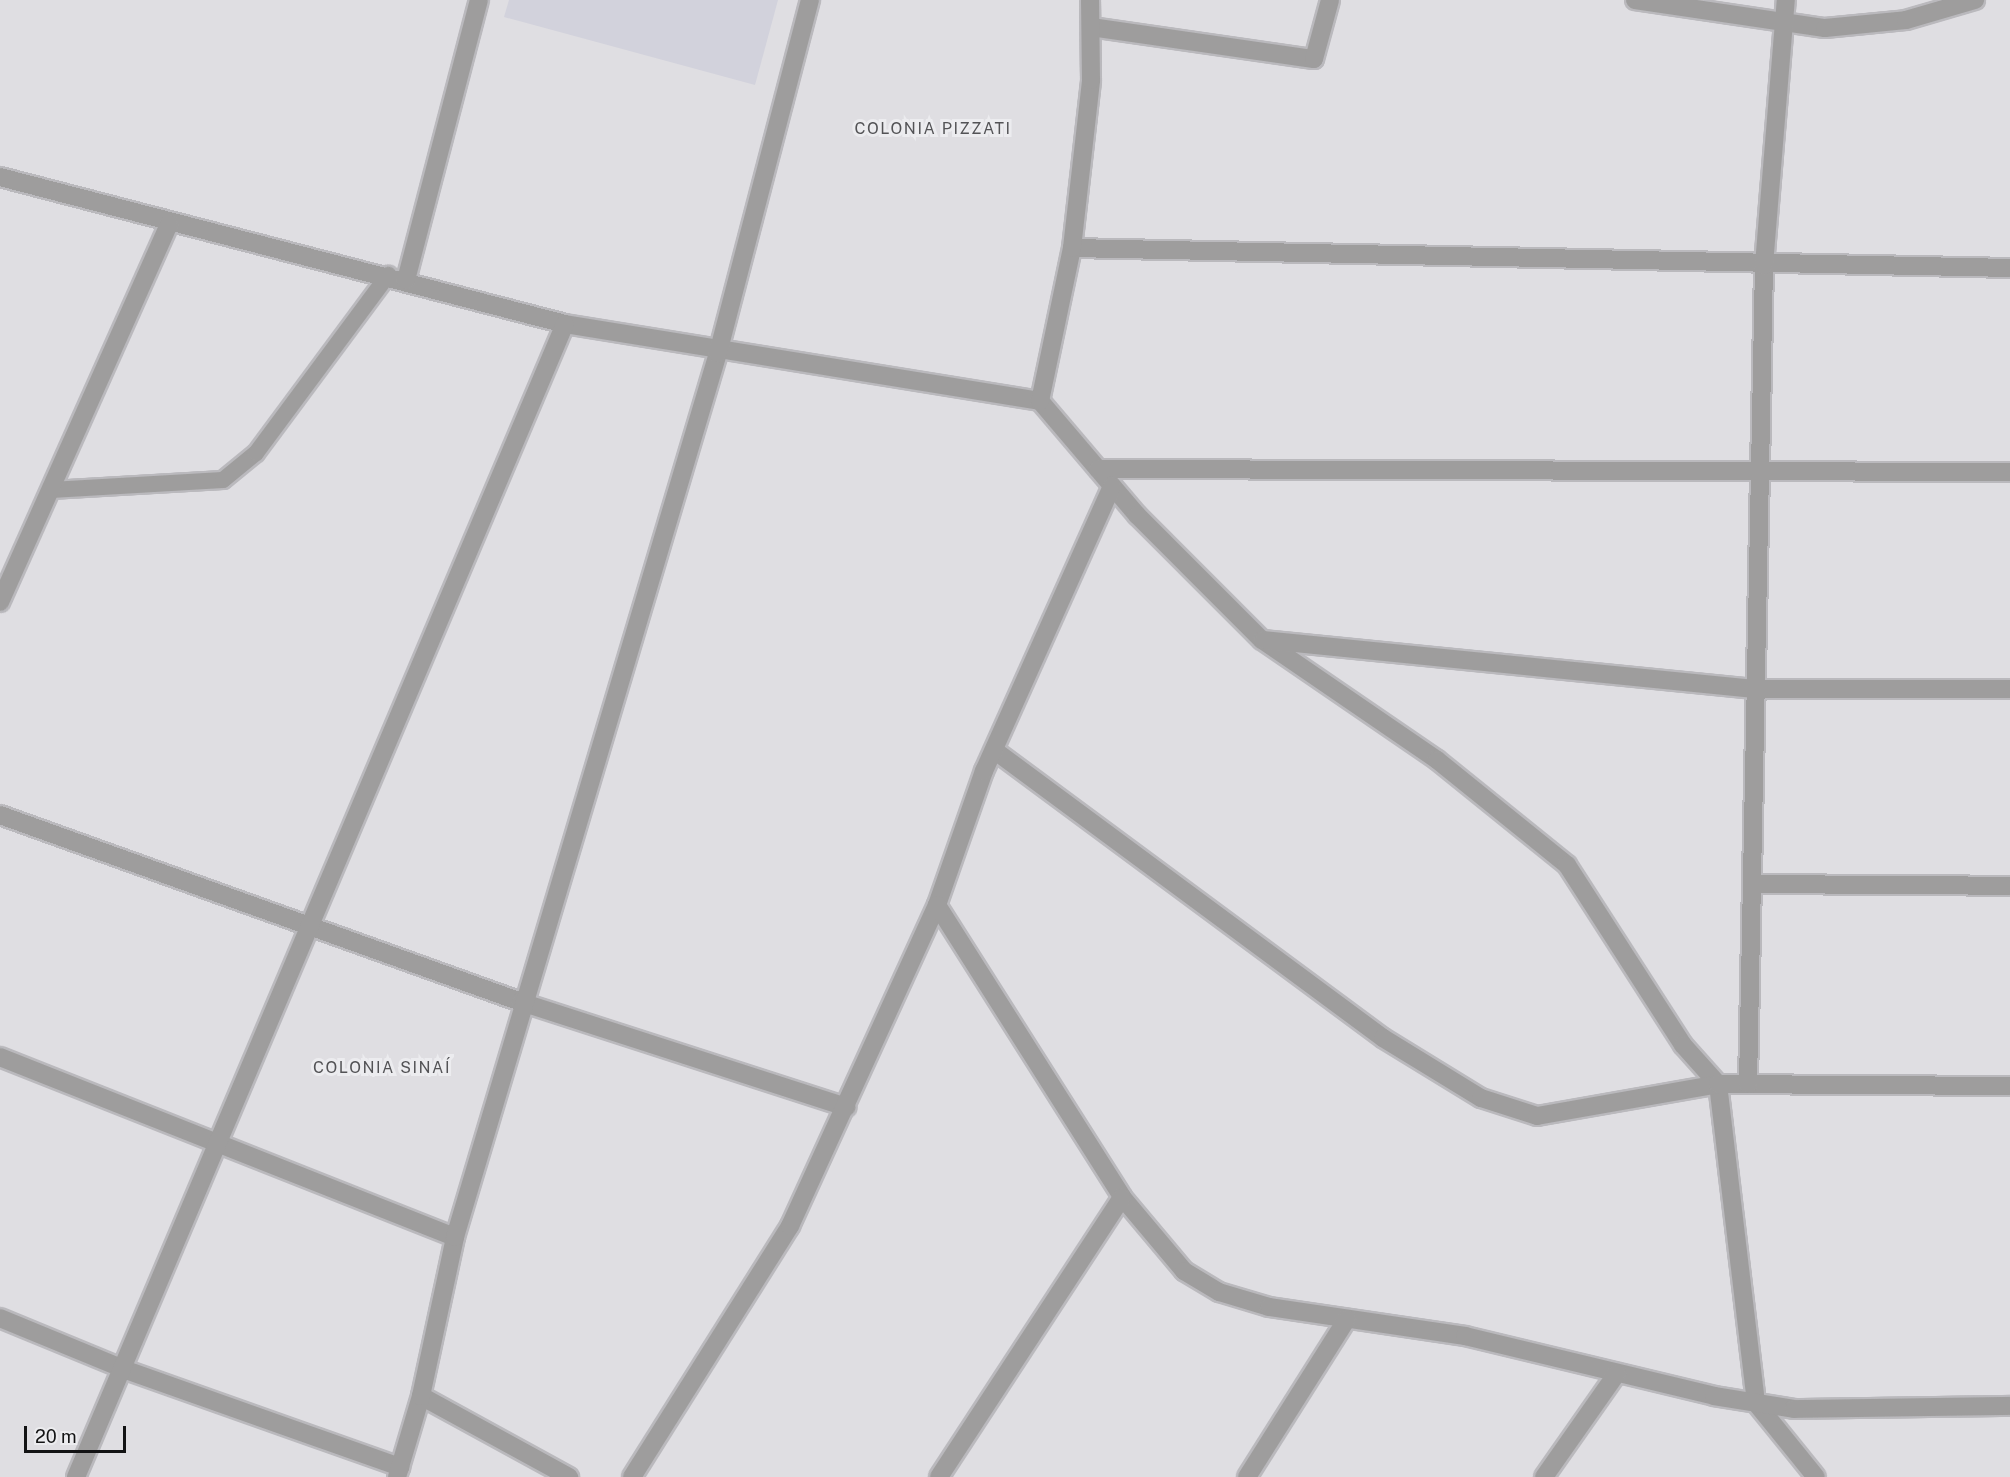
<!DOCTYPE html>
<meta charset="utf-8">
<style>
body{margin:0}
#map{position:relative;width:2010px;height:1477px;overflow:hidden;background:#dfdee2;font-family:"Public Sans",sans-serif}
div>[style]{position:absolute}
.built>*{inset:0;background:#d2d2dc}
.roads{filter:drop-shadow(2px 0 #bab9bd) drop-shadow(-2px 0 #bab9bd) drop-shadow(0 2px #bab9bd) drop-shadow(0 -2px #bab9bd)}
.lane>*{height:16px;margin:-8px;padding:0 8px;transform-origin:8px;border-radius:8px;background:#9e9d9d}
.street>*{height:18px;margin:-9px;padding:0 9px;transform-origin:9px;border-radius:9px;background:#9e9d9d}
span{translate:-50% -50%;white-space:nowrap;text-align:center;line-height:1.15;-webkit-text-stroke:6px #ececef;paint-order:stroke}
.neighbourhood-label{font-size:16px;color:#535356;letter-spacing:1.5px}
.scale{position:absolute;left:24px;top:1426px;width:102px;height:27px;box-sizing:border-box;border:3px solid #131314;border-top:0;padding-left:8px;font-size:18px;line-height:21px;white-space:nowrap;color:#131314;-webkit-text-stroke:4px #ececef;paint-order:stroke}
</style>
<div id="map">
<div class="built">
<i style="clip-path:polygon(509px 0,778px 0,755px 85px,504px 17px)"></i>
</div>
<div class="roads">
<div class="lane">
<i style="left:51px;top:490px;width:172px;rotate:-3.3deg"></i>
<i style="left:223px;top:480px;width:43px;rotate:-39.3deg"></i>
<i style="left:256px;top:453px;width:222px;rotate:-53.4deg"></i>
</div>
<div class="street">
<i style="left:1635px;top:0;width:192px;rotate:8.4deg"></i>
<i style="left:1825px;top:28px;width:81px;rotate:-5.6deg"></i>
<i style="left:1906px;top:20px;width:72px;rotate:-16.2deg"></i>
<i style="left:1091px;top:27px;width:225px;rotate:8.2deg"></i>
<i style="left:1314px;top:59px;width:61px;rotate:-74.8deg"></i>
<i style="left:0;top:177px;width:584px;rotate:14.58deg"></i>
<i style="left:565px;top:324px;width:481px;rotate:9.2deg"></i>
<i style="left:1040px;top:401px;width:150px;rotate:49.6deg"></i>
<i style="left:1137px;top:515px;width:177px;rotate:45deg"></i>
<i style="left:1262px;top:640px;width:212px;rotate:34.4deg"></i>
<i style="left:1437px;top:760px;width:167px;rotate:38.9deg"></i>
<i style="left:1567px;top:865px;width:214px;rotate:57.2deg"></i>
<i style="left:1683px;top:1045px;width:52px;rotate:48.1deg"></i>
<i style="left:1718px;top:1084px;width:321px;rotate:83.2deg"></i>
<i style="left:1756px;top:1403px;width:95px;rotate:51deg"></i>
<i style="left:1072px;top:248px;width:938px;rotate:1.22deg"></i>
<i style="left:406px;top:280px;width:289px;rotate:-75.4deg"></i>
<i style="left:1040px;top:401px;width:156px;rotate:-78.2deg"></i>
<i style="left:1072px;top:248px;width:169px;rotate:-83.5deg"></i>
<i style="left:1091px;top:80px;width:80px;rotate:-90.7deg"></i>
<i style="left:1098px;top:469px;width:912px;rotate:0.19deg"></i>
<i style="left:0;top:602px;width:414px;rotate:-65.9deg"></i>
<i style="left:1264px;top:640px;width:494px;rotate:5.7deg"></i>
<i style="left:1756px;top:689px;width:254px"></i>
<i style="left:994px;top:750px;width:484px;rotate:36.5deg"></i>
<i style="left:1383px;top:1038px;width:115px;rotate:31.5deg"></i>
<i style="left:1481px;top:1098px;width:59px;rotate:17.8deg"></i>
<i style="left:1537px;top:1116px;width:184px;rotate:-10deg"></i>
<i style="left:1718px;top:1084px;width:292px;rotate:0.4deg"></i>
<i style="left:0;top:815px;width:554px;rotate:19.74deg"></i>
<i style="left:521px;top:1002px;width:342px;rotate:17.9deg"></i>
<i style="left:1752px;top:884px;width:258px;rotate:0.4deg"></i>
<i style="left:937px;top:905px;width:142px;rotate:-70.7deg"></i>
<i style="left:984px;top:771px;width:312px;rotate:-65.8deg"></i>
<i style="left:0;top:1057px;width:489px;rotate:21.6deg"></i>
<i style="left:1748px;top:1084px;width:819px;rotate:-88.88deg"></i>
<i style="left:1764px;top:265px;width:266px;rotate:-85.3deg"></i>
<i style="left:0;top:1318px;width:136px;rotate:22.4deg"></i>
<i style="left:126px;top:1370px;width:291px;rotate:19.5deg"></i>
<i style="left:421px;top:1396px;width:169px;rotate:28.7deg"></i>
<i style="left:76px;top:1477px;width:1252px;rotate:-67.02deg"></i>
<i style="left:397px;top:1477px;width:84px;rotate:-73.5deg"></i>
<i style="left:421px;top:1396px;width:163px;rotate:-77.9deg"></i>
<i style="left:455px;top:1237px;width:922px;rotate:-73.43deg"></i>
<i style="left:718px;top:353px;width:365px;rotate:-75.4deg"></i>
<i style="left:632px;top:1477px;width:297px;rotate:-57.8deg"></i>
<i style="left:790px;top:1226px;width:353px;rotate:-65.4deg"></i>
<i style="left:937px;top:905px;width:346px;rotate:57.6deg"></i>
<i style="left:1122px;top:1197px;width:97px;rotate:50deg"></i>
<i style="left:1184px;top:1271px;width:41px;rotate:31deg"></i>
<i style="left:1219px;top:1292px;width:52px;rotate:16.7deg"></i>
<i style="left:1269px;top:1307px;width:198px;rotate:8.4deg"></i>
<i style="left:1465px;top:1336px;width:256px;rotate:13.5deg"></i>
<i style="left:1714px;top:1396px;width:81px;rotate:9.2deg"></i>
<i style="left:1794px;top:1409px;width:216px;rotate:-0.8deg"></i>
<i style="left:939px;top:1477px;width:334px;rotate:-56.8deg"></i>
<i style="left:1247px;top:1477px;width:187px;rotate:-57.7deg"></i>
<i style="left:1544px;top:1477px;width:127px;rotate:-54.9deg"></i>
</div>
</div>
<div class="neighbourhood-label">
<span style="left:933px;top:129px">COLONIA PIZZATI</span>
<span style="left:382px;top:1068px">COLONIA SINAÍ</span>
</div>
<div class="scale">20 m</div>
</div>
